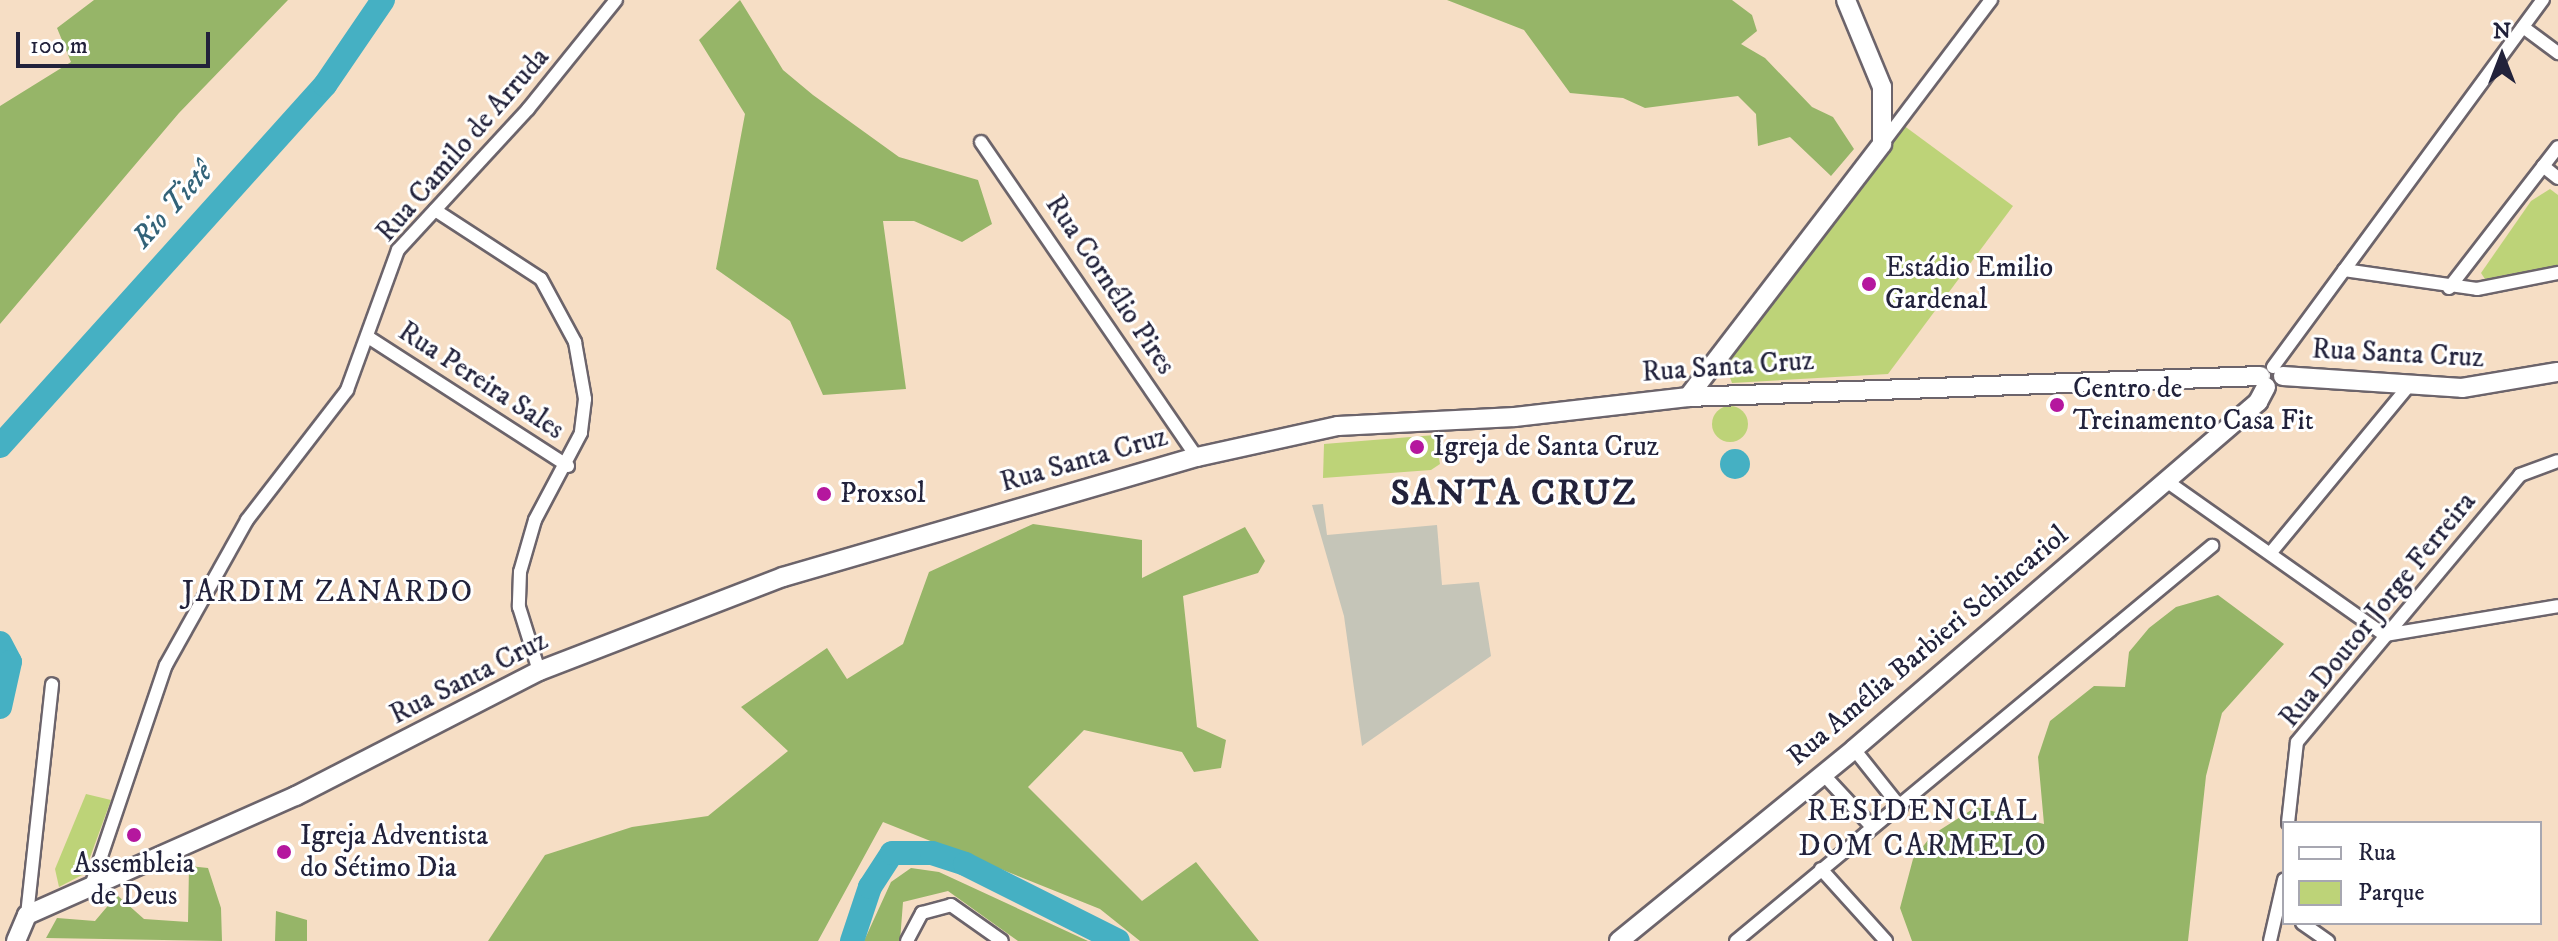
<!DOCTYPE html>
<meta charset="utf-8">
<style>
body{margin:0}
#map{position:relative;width:2558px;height:941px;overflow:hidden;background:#f6dec5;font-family:"IM FELL DW Pica",serif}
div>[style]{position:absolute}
.industrial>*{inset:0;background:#c5c5b8}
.green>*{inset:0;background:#bdd378}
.round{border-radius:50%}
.forest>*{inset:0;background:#96b568}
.water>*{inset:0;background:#45b0c3}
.river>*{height:24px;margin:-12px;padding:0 12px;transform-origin:12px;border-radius:12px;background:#45b0c3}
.roads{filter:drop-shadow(2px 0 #6c646b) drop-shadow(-2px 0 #6c646b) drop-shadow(0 2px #6c646b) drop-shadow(0 -2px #6c646b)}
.street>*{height:12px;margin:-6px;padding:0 6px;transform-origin:6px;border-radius:6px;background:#fff}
.secondary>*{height:18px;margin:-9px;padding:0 9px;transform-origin:9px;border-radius:9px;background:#fff}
.dots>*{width:22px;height:22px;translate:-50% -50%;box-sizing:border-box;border:4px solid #fff;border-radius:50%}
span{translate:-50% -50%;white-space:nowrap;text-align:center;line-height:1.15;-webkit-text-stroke:6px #fff;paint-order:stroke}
.street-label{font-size:28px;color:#22223b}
.poi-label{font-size:28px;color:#22223b}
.left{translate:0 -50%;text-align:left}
.water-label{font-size:30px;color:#326278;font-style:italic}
.neighbourhood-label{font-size:30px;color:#22223b;letter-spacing:2px}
.district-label{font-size:36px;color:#22223b;font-weight:700;letter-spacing:2px}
.legend{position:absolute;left:2282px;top:821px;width:260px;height:104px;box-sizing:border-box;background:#fff;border:2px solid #a7a7b1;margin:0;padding:10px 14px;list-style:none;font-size:24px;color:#22223b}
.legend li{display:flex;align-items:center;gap:16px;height:40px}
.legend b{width:40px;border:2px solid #a7a7b1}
.north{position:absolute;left:2462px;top:16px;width:80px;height:80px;-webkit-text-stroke:6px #fff;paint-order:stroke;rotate:0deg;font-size:22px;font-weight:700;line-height:32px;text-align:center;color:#22223b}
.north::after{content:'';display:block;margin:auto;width:28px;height:36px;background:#22223b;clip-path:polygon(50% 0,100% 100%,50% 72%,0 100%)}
.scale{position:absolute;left:16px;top:32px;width:194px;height:36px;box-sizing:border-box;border:4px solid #22223b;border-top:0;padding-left:10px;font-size:24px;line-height:28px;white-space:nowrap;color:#22223b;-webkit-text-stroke:6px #fff;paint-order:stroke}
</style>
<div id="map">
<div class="industrial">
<i style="clip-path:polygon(1323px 504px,1327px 535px,1437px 525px,1442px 585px,1479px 582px,1491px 656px,1362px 746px,1344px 616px,1312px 505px)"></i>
</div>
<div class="green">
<i style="clip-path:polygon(1903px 125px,2013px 206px,1888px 374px,1732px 383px,1724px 362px)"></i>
<i style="clip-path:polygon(2550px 189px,2558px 195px,2558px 265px,2485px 279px,2481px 273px,2531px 201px)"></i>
<i class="round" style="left:1712px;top:406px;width:36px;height:36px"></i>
<i style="clip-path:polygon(1435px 435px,1440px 464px,1431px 470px,1323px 478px,1324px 444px)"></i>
<i style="clip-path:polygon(86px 794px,111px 800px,84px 874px,59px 887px,55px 869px)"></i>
</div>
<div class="forest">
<i style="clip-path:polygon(94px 0,288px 0,179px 113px,0 324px,0 106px,71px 62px,57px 28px)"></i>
<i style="clip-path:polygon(740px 0,783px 70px,813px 95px,899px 157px,978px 180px,992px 224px,962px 242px,914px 221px,883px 221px,906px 389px,823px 395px,790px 321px,716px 269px,745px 114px,699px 40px)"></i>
<i style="clip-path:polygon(1447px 0,1732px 0,1752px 15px,1757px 31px,1741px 44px,1765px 58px,1812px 107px,1833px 117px,1854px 149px,1831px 176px,1790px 137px,1758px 146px,1756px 114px,1738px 96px,1645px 108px,1623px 98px,1570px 93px,1524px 30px)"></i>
<i style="clip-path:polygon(1033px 524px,1142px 540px,1142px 578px,1245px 527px,1265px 561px,1258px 573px,1183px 596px,1197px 727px,1226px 740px,1221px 768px,1194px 772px,1182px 752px,1084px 730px,1028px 787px,1142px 901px,1196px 862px,1259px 941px,1140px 941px,1100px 909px,883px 822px,818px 941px,488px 941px,545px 855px,632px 827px,708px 816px,788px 751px,741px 707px,827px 648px,847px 679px,903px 644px,929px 572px)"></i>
<i style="clip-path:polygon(2218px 595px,2284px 644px,2222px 713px,2206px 776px,2188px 941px,1912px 941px,1900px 908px,1913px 859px,1932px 835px,1976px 807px,2044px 824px,2038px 757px,2050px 721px,2094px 686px,2125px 687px,2129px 652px,2149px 628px,2176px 607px)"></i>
<i style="clip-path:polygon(189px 866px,208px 868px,221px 908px,222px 941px,46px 938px,57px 918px,95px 921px,117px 895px,144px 919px,188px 922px)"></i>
<i style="clip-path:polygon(911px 868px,939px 872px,1088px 941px,1018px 941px,948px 891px,903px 902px,900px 941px,864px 941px,891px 882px)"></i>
<i style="clip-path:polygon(276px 911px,307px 920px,307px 941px,275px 941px)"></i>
</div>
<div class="water">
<i class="round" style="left:1720px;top:449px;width:30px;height:30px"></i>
</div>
<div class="river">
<i style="left:0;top:446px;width:486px;rotate:-48deg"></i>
<i style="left:325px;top:85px;width:103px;rotate:-55.7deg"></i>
<i style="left:0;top:643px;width:21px;rotate:62deg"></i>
<i style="left:10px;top:662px;width:46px;rotate:102.5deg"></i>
<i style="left:852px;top:941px;width:57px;rotate:-71.6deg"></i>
<i style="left:870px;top:887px;width:40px;rotate:-57.1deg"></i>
<i style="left:892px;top:853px;width:40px"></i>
<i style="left:932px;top:853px;width:35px;rotate:18deg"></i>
<i style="left:965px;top:864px;width:171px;rotate:26.7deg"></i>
</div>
<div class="roads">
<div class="street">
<i style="left:2523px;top:27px;width:44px;rotate:36.6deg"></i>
<i style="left:981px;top:142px;width:382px;rotate:55.6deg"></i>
<i style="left:1882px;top:144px;width:181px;rotate:-52.9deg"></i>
<i style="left:2543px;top:166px;width:19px;rotate:39deg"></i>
<i style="left:435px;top:210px;width:126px;rotate:33.1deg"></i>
<i style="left:541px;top:279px;width:72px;rotate:61.6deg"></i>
<i style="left:575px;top:342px;width:58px;rotate:80deg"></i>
<i style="left:585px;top:399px;width:34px;rotate:97deg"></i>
<i style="left:581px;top:433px;width:98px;rotate:117.9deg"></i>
<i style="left:535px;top:520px;width:54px;rotate:106.1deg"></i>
<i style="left:520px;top:572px;width:35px;rotate:92deg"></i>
<i style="left:519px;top:607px;width:67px;rotate:72.6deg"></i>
<i style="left:2344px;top:270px;width:134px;rotate:8.1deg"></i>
<i style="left:2477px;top:289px;width:83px;rotate:-11.2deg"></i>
<i style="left:2449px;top:288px;width:178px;rotate:-52.3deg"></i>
<i style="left:368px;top:337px;width:238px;rotate:32.8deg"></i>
<i style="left:2273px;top:367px;width:456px;rotate:-53.7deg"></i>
<i style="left:2165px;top:480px;width:269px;rotate:35.2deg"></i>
<i style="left:2385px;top:635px;width:175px;rotate:-9.5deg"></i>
<i style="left:2273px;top:550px;width:218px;rotate:-50.4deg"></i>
<i style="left:1854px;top:749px;width:75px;rotate:51.5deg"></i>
<i style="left:1823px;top:774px;width:72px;rotate:47.2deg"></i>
<i style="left:2288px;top:823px;width:81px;rotate:-83.7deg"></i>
<i style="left:2297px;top:742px;width:348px;rotate:-50.1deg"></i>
<i style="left:2520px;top:475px;width:40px;rotate:-20.2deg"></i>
<i style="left:1821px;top:869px;width:97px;rotate:47.9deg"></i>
<i style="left:91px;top:886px;width:233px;rotate:-71.3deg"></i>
<i style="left:166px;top:665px;width:166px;rotate:-60.8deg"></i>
<i style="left:247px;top:520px;width:164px;rotate:-52.4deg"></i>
<i style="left:347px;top:390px;width:149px;rotate:-70deg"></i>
<i style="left:398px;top:250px;width:192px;rotate:-47.3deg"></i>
<i style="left:528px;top:109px;width:140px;rotate:-51.1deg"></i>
<i style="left:27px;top:915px;width:232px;rotate:-83.8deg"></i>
<i style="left:2302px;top:923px;width:32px;rotate:35deg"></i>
<i style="left:907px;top:941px;width:32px;rotate:-62deg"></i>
<i style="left:922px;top:913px;width:30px;rotate:-15deg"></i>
<i style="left:951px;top:905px;width:62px;rotate:35.2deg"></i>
<i style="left:1736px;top:941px;width:619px;rotate:-39.69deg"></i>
<i style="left:2270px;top:941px;width:63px;rotate:-77.1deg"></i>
</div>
<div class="secondary">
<i style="left:2283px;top:376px;width:179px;rotate:3.8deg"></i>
<i style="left:2462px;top:388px;width:97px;rotate:-9.5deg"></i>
<i style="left:1688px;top:397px;width:319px;rotate:-52.5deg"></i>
<i style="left:1882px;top:144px;width:57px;rotate:-90deg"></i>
<i style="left:1882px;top:87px;width:94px;rotate:-112.5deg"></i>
<i style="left:16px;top:941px;width:28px;rotate:-67deg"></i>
<i style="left:27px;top:915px;width:294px;rotate:-23.9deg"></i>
<i style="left:296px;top:796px;width:273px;rotate:-27.2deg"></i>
<i style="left:539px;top:671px;width:261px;rotate:-21.1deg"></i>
<i style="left:783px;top:577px;width:431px;rotate:-16.2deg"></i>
<i style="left:1197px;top:457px;width:144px;rotate:-12.4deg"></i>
<i style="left:1338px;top:426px;width:177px;rotate:-2.9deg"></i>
<i style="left:1515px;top:417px;width:174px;rotate:-6.6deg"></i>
<i style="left:1688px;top:397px;width:573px;rotate:-2.1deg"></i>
<i style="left:1619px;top:941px;width:303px;rotate:-39.2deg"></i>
<i style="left:1854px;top:749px;width:533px;rotate:-40.66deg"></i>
<i style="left:2258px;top:402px;width:17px;rotate:-62deg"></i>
</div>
</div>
<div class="dots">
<i style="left:1869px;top:284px;background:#b5179e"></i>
<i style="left:2057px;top:405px;background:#b5179e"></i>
<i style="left:1417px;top:447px;background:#b5179e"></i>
<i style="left:824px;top:494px;background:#b5179e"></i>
<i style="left:134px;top:835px;background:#b5179e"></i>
<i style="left:284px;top:852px;background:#b5179e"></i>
</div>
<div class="street-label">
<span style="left:463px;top:145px;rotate:-49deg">Rua Camilo de Arruda</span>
<span style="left:1110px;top:285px;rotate:56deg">Rua Cornélio Pires</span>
<span style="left:2398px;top:354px;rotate:3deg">Rua Santa Cruz</span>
<span style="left:1728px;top:367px;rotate:-4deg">Rua Santa Cruz</span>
<span style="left:481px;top:381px;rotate:33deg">Rua Pereira Sales</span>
<span style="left:1084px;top:460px;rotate:-16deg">Rua Santa Cruz</span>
<span style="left:2378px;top:610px;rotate:-51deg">Rua Doutor Jorge Ferreira</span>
<span style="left:1928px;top:646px;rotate:-40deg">Rua Amélia Barbieri Schincariol</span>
<span style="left:469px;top:678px;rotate:-27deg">Rua Santa Cruz</span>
</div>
<div class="poi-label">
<span class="left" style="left:1885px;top:284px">Estádio Emilio<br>Gardenal</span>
<span class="left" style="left:2073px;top:405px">Centro de<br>Treinamento Casa Fit</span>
<span class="left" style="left:1433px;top:447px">Igreja de Santa Cruz</span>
<span class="left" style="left:840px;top:494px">Proxsol</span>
<span class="left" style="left:300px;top:852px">Igreja Adventista<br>do Sétimo Dia</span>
<span style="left:134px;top:880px">Assembleia<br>de Deus</span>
</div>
<div class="water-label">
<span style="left:173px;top:206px;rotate:-48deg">Rio Tietê</span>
</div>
<div class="neighbourhood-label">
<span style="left:328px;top:593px">JARDIM ZANARDO</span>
<span style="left:1923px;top:829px">RESIDENCIAL<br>DOM CARMELO</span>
</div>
<div class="district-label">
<span style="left:1514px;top:494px">SANTA CRUZ</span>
</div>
<ul class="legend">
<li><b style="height:10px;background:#fff"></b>Rua</li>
<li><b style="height:22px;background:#bdd378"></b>Parque</li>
</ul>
<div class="north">N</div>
<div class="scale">100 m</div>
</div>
